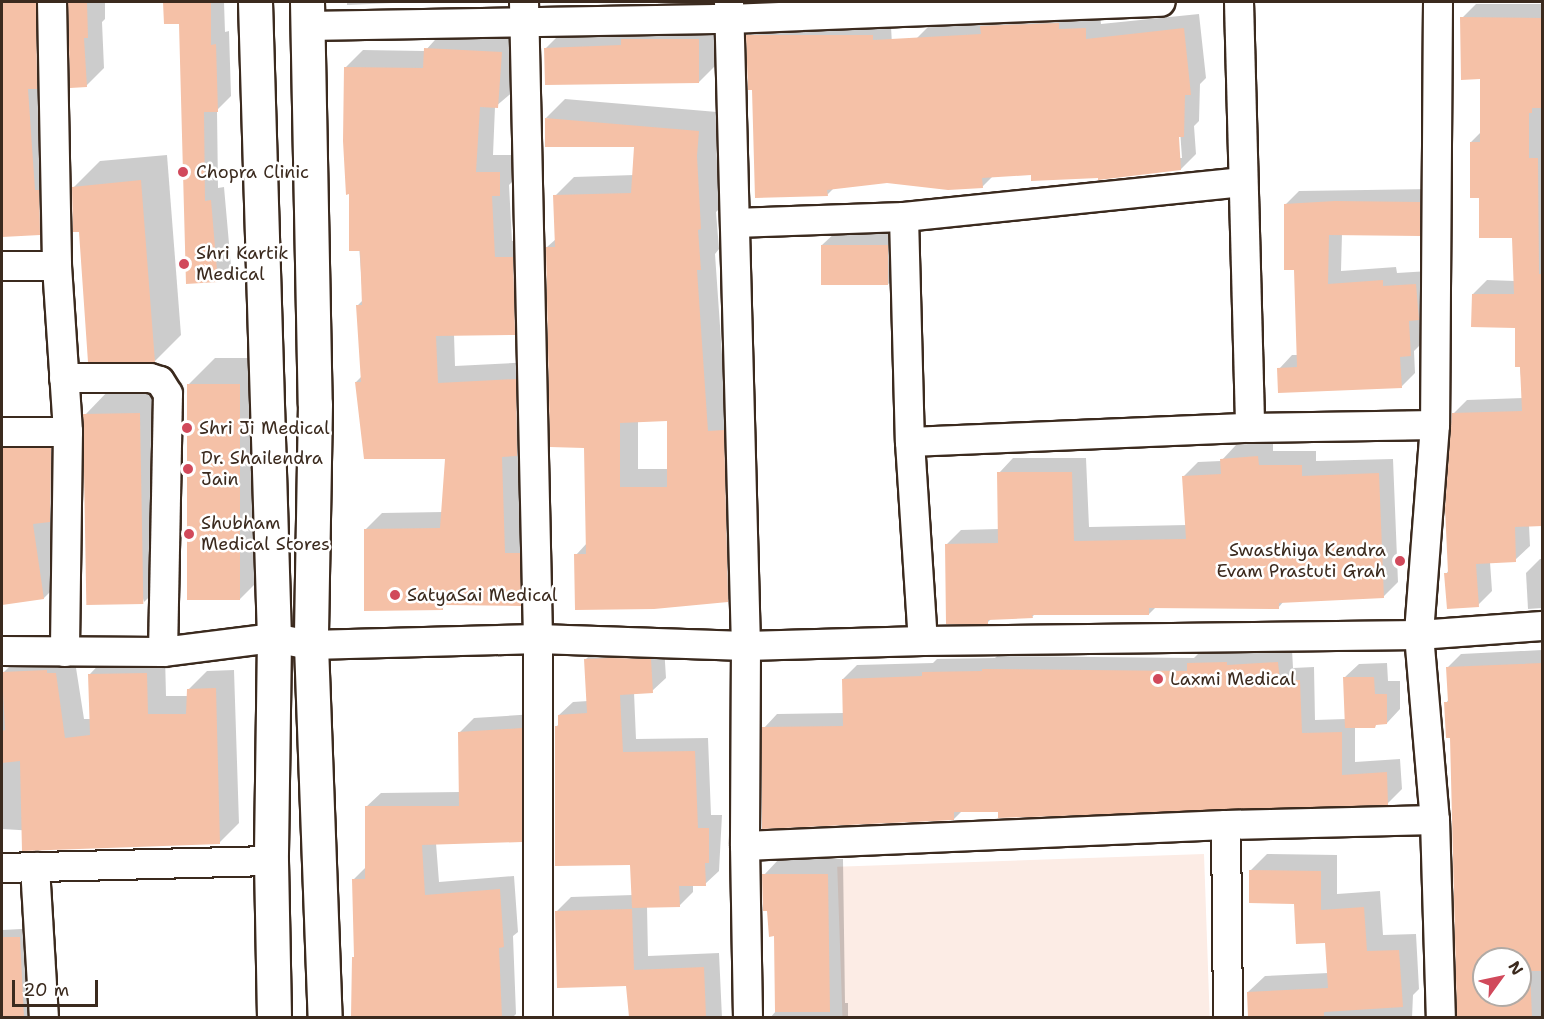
<!DOCTYPE html>
<style>
body{margin:0}
#map{position:relative;width:1544px;height:1019px;overflow:hidden;background:#fff;font-family:"Shantell Sans",sans-serif}
div>[style]{position:absolute}
.built>*{inset:0;background:#fcece5;transform-origin:0 0}
.shadow>*{inset:0;background:#0003;transform-origin:0 0}
.building>*{inset:0;background:#f5c1a7;transform-origin:0 0}
.roads{filter:drop-shadow(2px 0 #3b2a1e) drop-shadow(-2px 0 #3b2a1e) drop-shadow(0 2px #3b2a1e) drop-shadow(0 -2px #3b2a1e)}
.street>*{height:28px;margin:-14px;padding:0 14px;transform-origin:14px;border-radius:14px;background:#fff}
.secondary>*{height:33px;margin:-16.5px;padding:0 16.5px;transform-origin:16.5px;border-radius:16.5px;background:#fff}
.dots>*{width:16px;height:16px;translate:-50% -50%;box-sizing:border-box;border:3px solid #fff;border-radius:50%}
span{translate:-50% -50%;white-space:nowrap;text-align:center;line-height:1.15;-webkit-text-stroke:5px #fff;paint-order:stroke}
.poi-label{font-size:18px;color:#3b2a1e}
.left{translate:0 -50%;text-align:left}
.right{translate:-100% -50%;text-align:right}
.frame{position:absolute;inset:0;border:3px solid #3b2a1e;pointer-events:none}
.north{position:absolute;left:1472px;top:947px;width:60px;height:60px;box-sizing:border-box;background:#fff;border:2px solid #b1aaa5;border-radius:50%;rotate:57deg;font-size:16px;font-weight:700;line-height:24px;text-align:center;color:#3b2a1e}
.north::after{content:'';display:block;margin:auto;width:21px;height:27px;background:#d1495b;clip-path:polygon(50% 0,100% 100%,50% 72%,0 100%)}
.scale{position:absolute;left:12px;top:980px;width:86px;height:27px;box-sizing:border-box;border:3px solid #3b2a1e;border-top:0;padding-left:8px;font-size:18px;line-height:21px;white-space:nowrap;color:#3b2a1e;-webkit-text-stroke:4px #fff;paint-order:stroke}
</style>
<div id="map">
<div class="built">
<i style="left:1204px;top:854px;width:163px;height:367px;rotate:88deg"></i>
</div>
<div class="shadow">
<i style="clip-path:polygon(2px 2px,55px 2px,57px 215px,39px 233px,2px 236px)"></i>
<i style="clip-path:polygon(68px 2px,105px 2px,105px 19px,102px 22px,104px 68px,86px 86px,72px 86px)"></i>
<i style="clip-path:polygon(165px 2px,224px 2px,225px 32px,229px 31px,231px 96px,217px 110px,218px 188px,224px 187px,231px 266px,217px 280px,187px 283px,181px 23px,165px 23px)"></i>
<i style="clip-path:polygon(347px 2px,416px 2px,347px 5px)"></i>
<i style="clip-path:polygon(1476px 4px,1542px 4px,1542px 524px,1529px 525px,1530px 546px,1515px 560px,1490px 562px,1492px 591px,1478px 605px,1446px 574px,1449px 570px,1453px 414px,1467px 400px,1523px 398px,1516px 326px,1473px 294px,1487px 280px,1515px 281px,1514px 236px,1481px 196px,1471px 142px,1481px 132px,1482px 77px,1462px 18px)"></i>
<i style="clip-path:polygon(evenodd,1100px 14px,1101px 24px,1199px 14px,1206px 78px,1200px 84px,1199px 121px,1194px 126px,1196px 154px,1181px 169px,1099px 176px,1032px 173px,993px 176px,982px 187px,887px 181px,835px 187px,827px 195px,754px 89px,748px 36px,763px 20px,891px 26px,894px 83px,917px 38px,933px 22px,1100px 14px,1177px 130px,1180px 130px,1182px 158px,1179px 158px,1177px 130px)"></i>
<i style="clip-path:polygon(715px 22px,716px 65px,699px 82px,546px 48px,563px 31px)"></i>
<i style="clip-path:polygon(443px 31px,518px 36px,515px 90px,495px 107px,493px 155px,517px 155px,517px 177px,509px 185px,512px 241px,530px 241px,531px 317px,514px 334px,454px 334px,455px 366px,532px 362px,534px 438px,519px 453px,522px 537px,537px 587px,520px 604px,447px 604px,443px 608px,365px 530px,382px 513px,443px 512px,446px 457px,356px 382px,362px 376px,357px 306px,363px 300px,346px 67px,363px 50px,425px 51px)"></i>
<i style="clip-path:polygon(evenodd,565px 99px,717px 112px,716px 136px,719px 209px,716px 212px,719px 249px,715px 254px,726px 412px,747px 581px,728px 600px,576px 555px,587px 543px,585px 446px,547px 247px,556px 239px,555px 196px,574px 177px,634px 175px,636px 146px,546px 118px,565px 99px,668px 420px,668px 469px,638px 469px,638px 421px,668px 420px)"></i>
<i style="clip-path:polygon(167px 155px,181px 335px,155px 361px,80px 230px,74px 187px,100px 161px)"></i>
<i style="clip-path:polygon(1433px 189px,1433px 220px,1419px 234px,1342px 234px,1341px 271px,1396px 267px,1397px 273px,1429px 271px,1424px 341px,1414px 351px,1415px 373px,1401px 387px,1279px 369px,1292px 355px,1298px 355px,1295px 268px,1285px 205px,1299px 191px)"></i>
<i style="clip-path:polygon(836px 232px,901px 232px,902px 270px,889px 284px,822px 245px)"></i>
<i style="clip-path:polygon(215px 358px,266px 358px,266px 573px,240px 599px,189px 384px)"></i>
<i style="clip-path:polygon(166px 387px,171px 576px,144px 602px,85px 415px,111px 388px)"></i>
<i style="clip-path:polygon(23px 428px,72px 428px,65px 577px,44px 598px,2px 604px,2px 449px)"></i>
<i style="clip-path:polygon(1273px 442px,1273px 451px,1316px 451px,1316px 461px,1393px 459px,1398px 582px,1383px 597px,1284px 601px,1278px 608px,1156px 607px,1149px 614px,1036px 613px,1032px 617px,992px 618px,988px 622px,946px 545px,961px 530px,999px 529px,999px 473px,1013px 458px,1086px 458px,1089px 527px,1187px 525px,1183px 477px,1198px 462px,1221px 461px,1236px 445px)"></i>
<i style="clip-path:polygon(1540px 559px,1542px 559px,1542px 608px,1528px 609px,1526px 573px)"></i>
<i style="clip-path:polygon(599px 646px,664px 646px,666px 678px,652px 691px,634px 692px,636px 739px,708px 738px,711px 815px,722px 815px,719px 871px,705px 884px,693px 885px,693px 892px,679px 906px,647px 906px,648px 956px,719px 953px,722px 1018px,630px 1018px,628px 985px,556px 912px,571px 897px,633px 895px,632px 863px,556px 727px,560px 723px,559px 715px,573px 702px,588px 701px,585px 660px)"></i>
<i style="clip-path:polygon(1240px 649px,1240px 652px,1292px 649px,1293px 668px,1314px 667px,1315px 720px,1346px 719px,1345px 677px,1359px 664px,1387px 663px,1388px 681px,1400px 681px,1400px 709px,1387px 723px,1355px 727px,1355px 762px,1400px 759px,1402px 789px,1388px 803px,962px 811px,954px 819px,764px 728px,777px 714px,844px 713px,843px 679px,857px 665px,933px 663px,937px 659px,995px 658px,997px 656px,1194px 658px,1202px 650px)"></i>
<i style="clip-path:polygon(evenodd,1542px 650px,1542px 1018px,1459px 1018px,1452px 737px,1446px 703px,1449px 699px,1447px 668px,1461px 654px,1542px 650px,1484px 959px,1520px 959px,1520px 995px,1484px 995px,1484px 959px)"></i>
<i style="clip-path:polygon(22px 654px,74px 655px,84px 719px,91px 719px,90px 674px,108px 655px,165px 655px,166px 696px,188px 696px,188px 690px,207px 671px,234px 670px,239px 823px,220px 842px,2px 829px,2px 685px,3px 673px)"></i>
<i style="clip-path:polygon(535px 714px,535px 827px,521px 841px,436px 843px,439px 882px,514px 876px,518px 932px,513px 936px,516px 1014px,512px 1018px,353px 1018px,353px 958px,356px 956px,353px 880px,367px 866px,366px 807px,381px 793px,460px 792px,460px 732px,474px 718px)"></i>
<i style="clip-path:polygon(1267px 854px,1337px 855px,1337px 894px,1380px 891px,1383px 935px,1416px 934px,1419px 989px,1413px 995px,1412px 1018px,1250px 1018px,1248px 992px,1265px 976px,1328px 973px,1326px 941px,1295px 902px,1250px 871px)"></i>
<i style="clip-path:polygon(779px 859px,843px 859px,845px 1003px,848px 1003px,848px 1018px,770px 1018px,776px 1011px,776px 935px,764px 875px)"></i>
<i style="left:40px;top:928px;width:90px;height:38px;rotate:87deg"></i>
</div>
<div class="building">
<i style="clip-path:polygon(2px 2px,36px 2px,37px 89px,28px 89px,35px 190px,39px 190px,40px 235px,2px 237px)"></i>
<i style="clip-path:polygon(68px 2px,87px 2px,88px 38px,84px 38px,87px 87px,70px 88px)"></i>
<i style="clip-path:polygon(163px 2px,211px 2px,211px 45px,216px 44px,218px 112px,204px 112px,205px 201px,211px 200px,218px 282px,186px 284px,179px 24px,164px 24px)"></i>
<i style="clip-path:polygon(1460px 17px,1542px 18px,1542px 108px,1532px 108px,1532px 113px,1529px 113px,1529px 158px,1538px 158px,1539px 274px,1542px 274px,1542px 526px,1515px 527px,1516px 562px,1476px 564px,1479px 607px,1447px 609px,1444px 573px,1448px 573px,1445px 508px,1452px 413px,1522px 411px,1520px 367px,1515px 367px,1515px 328px,1471px 327px,1472px 294px,1514px 294px,1512px 238px,1479px 238px,1479px 198px,1470px 198px,1470px 142px,1480px 142px,1480px 79px,1461px 80px)"></i>
<i style="clip-path:polygon(1059px 23px,1059px 29px,1086px 28px,1086px 39px,1184px 28px,1191px 95px,1185px 95px,1184px 137px,1179px 137px,1181px 170px,1098px 180px,1098px 178px,1031px 181px,1031px 175px,982px 178px,983px 188px,948px 190px,887px 183px,827px 190px,828px 196px,755px 198px,752px 90px,748px 90px,746px 35px,873px 35px,873px 40px,981px 34px,980px 26px)"></i>
<i style="clip-path:polygon(621px 39px,699px 39px,699px 83px,545px 85px,544px 48px,621px 45px)"></i>
<i style="clip-path:polygon(424px 48px,502px 52px,498px 108px,480px 107px,476px 172px,500px 172px,500px 196px,492px 196px,495px 257px,513px 257px,515px 335px,436px 336px,438px 383px,516px 379px,517px 456px,502px 457px,505px 553px,520px 553px,521px 606px,443px 605px,443px 610px,364px 611px,364px 529px,440px 528px,445px 459px,364px 459px,355px 382px,361px 382px,356px 305px,362px 305px,360px 251px,349px 251px,349px 194px,346px 195px,343px 141px,344px 67px,423px 68px)"></i>
<i style="clip-path:polygon(evenodd,545px 118px,699px 131px,697px 156px,701px 229px,698px 230px,701px 270px,697px 270px,708px 431px,724px 430px,728px 602px,654px 609px,575px 610px,574px 554px,586px 554px,584px 448px,550px 447px,546px 247px,555px 247px,553px 195px,631px 193px,634px 147px,545px 147px,545px 118px,667px 421px,667px 487px,620px 487px,620px 423px,667px 421px)"></i>
<i style="clip-path:polygon(141px 180px,155px 362px,88px 362px,79px 232px,73px 232px,72px 187px)"></i>
<i style="clip-path:polygon(1335px 201px,1420px 202px,1420px 236px,1329px 235px,1328px 284px,1383px 280px,1383px 286px,1416px 284px,1419px 320px,1409px 321px,1411px 356px,1400px 357px,1402px 388px,1278px 393px,1277px 368px,1297px 367px,1294px 270px,1284px 270px,1284px 204px)"></i>
<i style="left:821px;top:245px;width:67px;height:40px"></i>
<i style="left:187px;top:384px;width:53px;height:216px"></i>
<i style="left:140px;top:413px;width:191px;height:57px;rotate:89deg"></i>
<i style="clip-path:polygon(2px 448px,51px 448px,50px 522px,33px 524px,44px 599px,2px 605px)"></i>
<i style="clip-path:polygon(1258px 456px,1259px 465px,1302px 465px,1302px 476px,1379px 473px,1384px 598px,1279px 603px,1279px 609px,1149px 608px,1149px 615px,1032px 615px,1033px 618px,988px 620px,988px 624px,946px 624px,945px 544px,998px 543px,997px 472px,1072px 472px,1074px 541px,1186px 539px,1182px 476px,1221px 474px,1220px 459px)"></i>
<i style="clip-path:polygon(609px 658px,651px 659px,653px 693px,620px 695px,623px 752px,695px 751px,698px 828px,709px 828px,709px 863px,705px 863px,706px 886px,679px 886px,680px 907px,632px 908px,630px 865px,555px 866px,555px 726px,558px 726px,558px 715px,587px 713px,584px 659px)"></i>
<i style="clip-path:polygon(1227px 662px,1227px 665px,1278px 662px,1280px 681px,1300px 680px,1302px 733px,1342px 732px,1342px 775px,1387px 772px,1388px 805px,998px 818px,998px 812px,954px 812px,954px 820px,762px 829px,762px 727px,843px 726px,842px 679px,922px 676px,922px 672px,982px 671px,982px 669px,1187px 671px,1187px 663px)"></i>
<i style="clip-path:polygon(evenodd,1542px 663px,1542px 971px,1530px 971px,1532px 1017px,1457px 1017px,1450px 738px,1446px 738px,1444px 702px,1448px 702px,1446px 667px,1542px 663px,1484px 959px,1520px 959px,1520px 995px,1484px 995px,1484px 959px)"></i>
<i style="clip-path:polygon(47px 670px,47px 673px,56px 673px,65px 738px,90px 735px,88px 674px,147px 673px,148px 714px,186px 714px,187px 689px,216px 688px,220px 844px,22px 851px,20px 761px,2px 763px,2px 731px,5px 730px,2px 672px)"></i>
<i style="clip-path:polygon(1343px 677px,1374px 677px,1375px 694px,1387px 694px,1387px 724px,1376px 725px,1375px 728px,1345px 728px)"></i>
<i style="clip-path:polygon(522px 728px,522px 842px,422px 845px,425px 895px,500px 889px,504px 947px,499px 948px,502px 1017px,351px 1017px,352px 957px,354px 957px,352px 879px,365px 879px,365px 806px,459px 806px,458px 732px)"></i>
<i style="clip-path:polygon(1249px 870px,1321px 871px,1321px 910px,1364px 907px,1367px 951px,1399px 950px,1403px 1007px,1324px 1012px,1324px 1017px,1248px 1017px,1247px 992px,1328px 988px,1325px 943px,1296px 944px,1294px 904px,1249px 903px)"></i>
<i style="clip-path:polygon(762px 874px,828px 874px,830px 1012px,775px 1012px,774px 936px,769px 937px,767px 911px,763px 911px)"></i>
<i style="clip-path:polygon(632px 909px,634px 970px,704px 967px,706px 1017px,629px 1017px,626px 986px,557px 988px,555px 911px)"></i>
<i style="clip-path:polygon(2px 937px,20px 937px,24px 1017px,2px 1017px)"></i>
</div>
<div class="roads">
<div class="street">
<i style="left:52px;top:2px;width:264px;rotate:88.9deg"></i>
<i style="left:57px;top:266px;width:166px;rotate:86.2deg"></i>
<i style="left:68px;top:432px;width:220px;rotate:90.8deg"></i>
<i style="left:524px;top:2px;width:637px;rotate:88.74deg"></i>
<i style="left:538px;top:639px;width:379px;rotate:90deg"></i>
<i style="left:729px;top:2px;width:644px;rotate:88.49deg"></i>
<i style="left:746px;top:646px;width:200px;rotate:90.3deg"></i>
<i style="left:745px;top:846px;width:172px;rotate:89deg"></i>
<i style="left:1239px;top:2px;width:426px;rotate:88.5deg"></i>
<i style="left:1438px;top:2px;width:423px;rotate:90.4deg"></i>
<i style="left:1435px;top:425px;width:211px;rotate:94.4deg"></i>
<i style="left:1419px;top:635px;width:186px;rotate:85.1deg"></i>
<i style="left:1435px;top:820px;width:198px;rotate:88.3deg"></i>
<i style="left:307px;top:26px;width:422px;rotate:-1deg"></i>
<i style="left:729px;top:19px;width:432px;rotate:-2.3deg"></i>
<i style="left:904px;top:217px;width:225px;rotate:88.5deg"></i>
<i style="left:910px;top:442px;width:199px;rotate:86.3deg"></i>
<i style="left:735px;top:223px;width:169px;rotate:-2deg"></i>
<i style="left:904px;top:217px;width:340px;rotate:-5.9deg"></i>
<i style="left:2px;top:266px;width:55px"></i>
<i style="left:64px;top:378px;width:86px"></i>
<i style="left:150px;top:378px;width:10px;rotate:17deg"></i>
<i style="left:160px;top:381px;width:15px;rotate:58deg"></i>
<i style="left:168px;top:394px;width:258px;rotate:91.1deg"></i>
<i style="left:2px;top:432px;width:66px"></i>
<i style="left:910px;top:442px;width:340px;rotate:-2.4deg"></i>
<i style="left:1250px;top:428px;width:185px;rotate:-0.9deg"></i>
<i style="left:2px;top:651px;width:161px;rotate:0.4deg"></i>
<i style="left:163px;top:652px;width:112px;rotate:-7.2deg"></i>
<i style="left:274px;top:638px;width:38px;rotate:11deg"></i>
<i style="left:311px;top:645px;width:227px;rotate:-1.5deg"></i>
<i style="left:538px;top:639px;width:208px;rotate:1.9deg"></i>
<i style="left:746px;top:646px;width:177px;rotate:-1.6deg"></i>
<i style="left:923px;top:641px;width:496px;rotate:-0.7deg"></i>
<i style="left:1419px;top:635px;width:123px;rotate:-4.2deg"></i>
<i style="left:1226px;top:825px;width:193px;rotate:89.4deg"></i>
<i style="left:745px;top:846px;width:481px;rotate:-2.5deg"></i>
<i style="left:1226px;top:825px;width:209px;rotate:-1.4deg"></i>
<i style="left:35px;top:867px;width:151px;rotate:86.6deg"></i>
<i style="left:2px;top:868px;width:269px;rotate:-1.5deg"></i>
</div>
<div class="secondary">
<i style="left:255px;top:2px;width:636px;rotate:88.29deg"></i>
<i style="left:274px;top:638px;width:223px;rotate:90.8deg"></i>
<i style="left:271px;top:861px;width:157px;rotate:88.9deg"></i>
<i style="left:307px;top:2px;width:402px;rotate:88.9deg"></i>
<i style="left:315px;top:404px;width:241px;rotate:91deg"></i>
<i style="left:311px;top:645px;width:373px;rotate:87.9deg"></i>
</div>
</div>
<div class="dots">
<i style="left:183px;top:172px;background:#d1495b"></i>
<i style="left:184px;top:264px;background:#d1495b"></i>
<i style="left:187px;top:428px;background:#d1495b"></i>
<i style="left:188px;top:469px;background:#d1495b"></i>
<i style="left:189px;top:534px;background:#d1495b"></i>
<i style="left:1400px;top:561px;background:#d1495b"></i>
<i style="left:395px;top:595px;background:#d1495b"></i>
<i style="left:1158px;top:679px;background:#d1495b"></i>
</div>
<div class="poi-label">
<span class="left" style="left:196px;top:172px">Chopra Clinic</span>
<span class="left" style="left:196px;top:264px">Shri Kartik<br>Medical</span>
<span class="left" style="left:199px;top:428px">Shri Ji Medical</span>
<span class="left" style="left:201px;top:469px">Dr. Shailendra<br>Jain</span>
<span class="left" style="left:201px;top:534px">Shubham<br>Medical Stores</span>
<span class="right" style="left:1386px;top:561px">Swasthiya Kendra<br>Evam Prastuti Grah</span>
<span class="left" style="left:407px;top:595px">SatyaSai Medical</span>
<span class="left" style="left:1170px;top:679px">Laxmi Medical</span>
</div>
<div class="frame"></div>
<div class="north">N</div>
<div class="scale">20 m</div>
</div>
